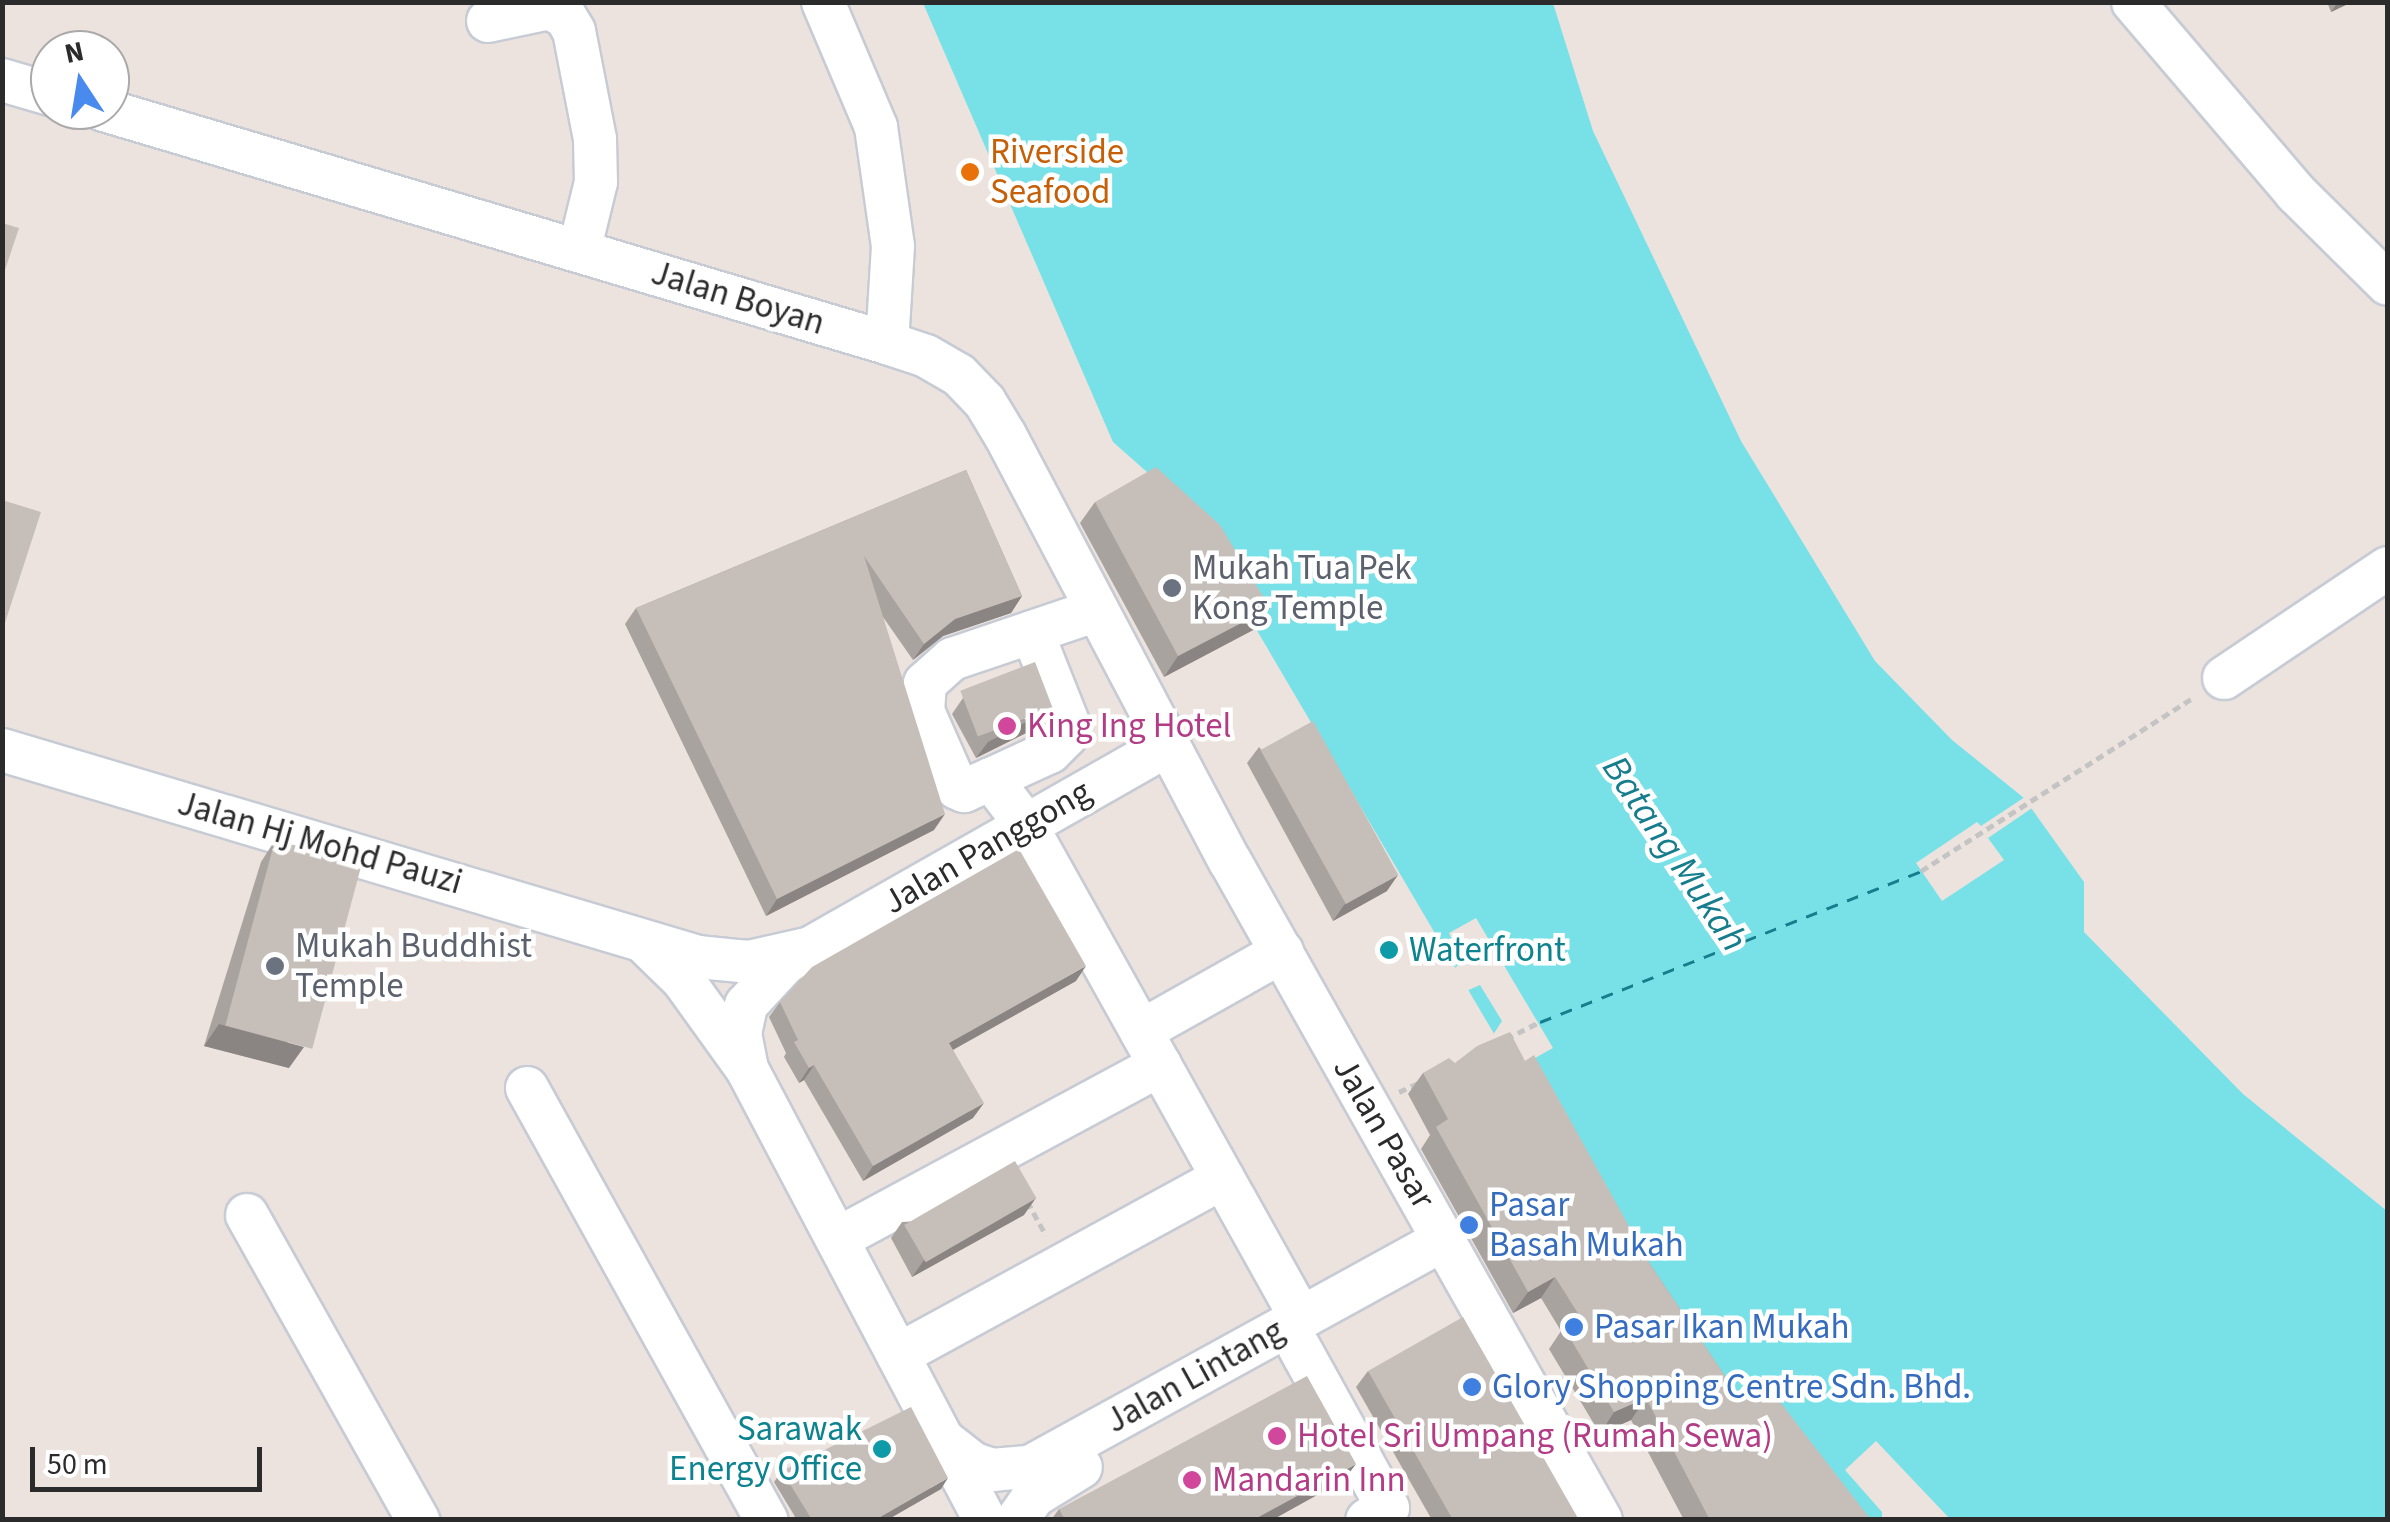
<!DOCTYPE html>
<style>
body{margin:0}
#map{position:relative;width:2390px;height:1522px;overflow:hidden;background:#ece3de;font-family:"Source Sans 3",sans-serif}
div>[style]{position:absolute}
.water>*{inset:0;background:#78e1e7}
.pier>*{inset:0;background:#ece3de}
.ferry>*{height:2.5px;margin-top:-1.25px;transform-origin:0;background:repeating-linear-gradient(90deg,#167d8d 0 12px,transparent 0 22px)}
.path>*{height:5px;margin-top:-2.5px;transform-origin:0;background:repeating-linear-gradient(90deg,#c4c4c4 0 8px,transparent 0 13px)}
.roads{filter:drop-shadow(2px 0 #c6cbd4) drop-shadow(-2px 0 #c6cbd4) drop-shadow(0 2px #c6cbd4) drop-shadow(0 -2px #c6cbd4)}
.minor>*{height:42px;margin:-21px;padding:0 21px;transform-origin:21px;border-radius:21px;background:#fff}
.wall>*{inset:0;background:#a9a39f}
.shaded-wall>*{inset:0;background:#8a8582}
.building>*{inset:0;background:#c5beb9;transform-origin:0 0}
.dots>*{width:28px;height:28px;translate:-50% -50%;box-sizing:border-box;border:5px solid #fff;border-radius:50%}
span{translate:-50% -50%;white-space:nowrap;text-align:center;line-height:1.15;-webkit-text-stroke:9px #fff;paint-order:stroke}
.food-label{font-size:35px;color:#c56008}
.left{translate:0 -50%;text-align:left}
.street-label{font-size:35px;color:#2b2b2b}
.worship-label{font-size:35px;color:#5b616d}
.hotel-label{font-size:35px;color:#b23c85}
.culture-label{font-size:35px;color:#0d838f}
.right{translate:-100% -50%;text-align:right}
.shop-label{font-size:35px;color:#366cbe}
.water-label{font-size:38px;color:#167d8d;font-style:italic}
.frame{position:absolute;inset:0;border:5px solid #2b2b2b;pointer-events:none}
.north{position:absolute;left:30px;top:30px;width:100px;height:100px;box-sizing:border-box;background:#fff;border:2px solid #aaa;border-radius:50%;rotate:348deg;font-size:28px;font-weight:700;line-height:40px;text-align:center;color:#2b2b2b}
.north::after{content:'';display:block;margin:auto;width:35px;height:45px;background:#498aee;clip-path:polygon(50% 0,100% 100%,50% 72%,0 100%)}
.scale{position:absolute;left:30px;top:1447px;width:232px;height:45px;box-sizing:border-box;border:5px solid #2b2b2b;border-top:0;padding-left:12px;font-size:30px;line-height:35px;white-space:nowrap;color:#2b2b2b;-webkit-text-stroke:8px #fff;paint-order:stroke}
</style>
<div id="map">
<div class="water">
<i style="clip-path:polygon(923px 3px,1553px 3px,1593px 131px,1741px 441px,1875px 661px,1952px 740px,2024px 798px,2084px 882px,2084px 932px,2243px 1094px,2387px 1211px,2387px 1519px,1850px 1519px,1647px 1294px,1182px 503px,1113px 442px)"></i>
</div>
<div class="pier">
<i style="clip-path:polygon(2028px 795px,2035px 806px,1988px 838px,2004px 860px,1942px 901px,1916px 863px,1977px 822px,1981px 826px)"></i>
<i style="clip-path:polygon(1476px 918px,1553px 1048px,1526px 1063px,1498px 1051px,1491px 1038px,1502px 1021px,1480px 985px,1464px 992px,1452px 971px,1459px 964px,1459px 955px,1449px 933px)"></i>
<i style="clip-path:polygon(1876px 1441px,1950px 1519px,1882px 1519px,1882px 1512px,1845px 1470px)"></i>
</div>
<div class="ferry">
<i style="left:1540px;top:1022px;width:410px;rotate:-21.6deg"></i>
</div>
<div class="path">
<i style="left:1921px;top:871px;width:322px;rotate:-32.5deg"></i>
<i style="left:1506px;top:1039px;width:38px;rotate:-27deg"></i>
<i style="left:1399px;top:1092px;width:23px;rotate:-25deg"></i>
<i style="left:1027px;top:1201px;width:39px;rotate:61deg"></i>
</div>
<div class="roads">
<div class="minor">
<i style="left:823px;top:2px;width:136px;rotate:67deg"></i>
<i style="left:876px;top:127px;width:120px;rotate:81.9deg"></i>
<i style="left:893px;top:246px;width:97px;rotate:93.5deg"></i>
<i style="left:2133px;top:2px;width:251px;rotate:49.5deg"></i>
<i style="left:2296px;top:193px;width:129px;rotate:44.7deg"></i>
<i style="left:488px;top:21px;width:62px;rotate:-12deg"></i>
<i style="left:549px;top:8px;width:18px;rotate:27deg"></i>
<i style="left:565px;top:16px;width:17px;rotate:59deg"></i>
<i style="left:574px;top:31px;width:110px;rotate:79deg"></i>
<i style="left:595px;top:139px;width:43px;rotate:88.7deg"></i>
<i style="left:596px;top:182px;width:71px;rotate:103.8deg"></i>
<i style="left:2px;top:80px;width:50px;rotate:16.3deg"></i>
<i style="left:104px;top:110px;width:817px;rotate:16.57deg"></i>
<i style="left:887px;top:343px;width:41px;rotate:18.4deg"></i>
<i style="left:926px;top:356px;width:38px;rotate:30deg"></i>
<i style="left:959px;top:375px;width:37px;rotate:46deg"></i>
<i style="left:985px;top:402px;width:39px;rotate:59deg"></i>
<i style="left:1005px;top:435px;width:482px;rotate:62.2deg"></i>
<i style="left:1230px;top:861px;width:756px;rotate:60.62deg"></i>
<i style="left:1097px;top:610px;width:153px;rotate:161.3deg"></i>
<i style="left:952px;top:659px;width:36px;rotate:138deg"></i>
<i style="left:925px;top:683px;width:28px;rotate:94deg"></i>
<i style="left:923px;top:711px;width:84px;rotate:66.2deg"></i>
<i style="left:957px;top:788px;width:8px;rotate:23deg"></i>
<i style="left:964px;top:791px;width:30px;rotate:-24deg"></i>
<i style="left:991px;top:779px;width:58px;rotate:52.7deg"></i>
<i style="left:1026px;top:825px;width:565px;rotate:60.85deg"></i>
<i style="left:2224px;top:678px;width:197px;rotate:-33.9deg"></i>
<i style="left:2px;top:750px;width:726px;rotate:16.56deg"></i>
<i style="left:698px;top:957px;width:51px;rotate:5.6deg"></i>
<i style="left:749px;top:962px;width:58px;rotate:-12.8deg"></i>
<i style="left:991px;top:779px;width:65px;rotate:-24.6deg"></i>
<i style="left:1050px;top:752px;width:23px;rotate:-45deg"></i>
<i style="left:1066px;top:736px;width:11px;rotate:-75deg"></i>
<i style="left:1069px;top:725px;width:100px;rotate:-111.7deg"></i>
<i style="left:645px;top:943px;width:53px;rotate:44.2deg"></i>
<i style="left:683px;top:980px;width:110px;rotate:54.3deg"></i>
<i style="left:747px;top:1069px;width:510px;rotate:62.18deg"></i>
<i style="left:1141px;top:1031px;width:162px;rotate:-29.3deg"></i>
<i style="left:747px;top:1069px;width:36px;rotate:-101deg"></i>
<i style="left:740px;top:1034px;width:30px;rotate:-78deg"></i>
<i style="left:746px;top:1005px;width:59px;rotate:-47.1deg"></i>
<i style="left:786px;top:962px;width:439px;rotate:-29.6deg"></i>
<i style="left:527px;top:1088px;width:494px;rotate:61deg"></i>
<i style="left:247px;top:1215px;width:350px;rotate:60.7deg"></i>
<i style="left:837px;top:1239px;width:367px;rotate:-28.3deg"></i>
<i style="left:1299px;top:1347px;width:184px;rotate:61.1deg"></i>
<i style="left:1388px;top:1508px;width:24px;rotate:150deg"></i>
<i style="left:898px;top:1355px;width:370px;rotate:-28.6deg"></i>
<i style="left:943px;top:1440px;width:37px;rotate:38deg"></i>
<i style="left:972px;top:1463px;width:21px;rotate:19deg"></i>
<i style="left:992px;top:1470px;width:38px;rotate:-5deg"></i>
<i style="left:1030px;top:1467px;width:473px;rotate:-28.8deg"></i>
<i style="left:1017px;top:1520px;width:29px;rotate:-55deg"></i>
<i style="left:1034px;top:1496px;width:55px;rotate:-31.7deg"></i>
</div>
</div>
<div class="wall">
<i style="clip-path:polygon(2327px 2px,2352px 2px,2331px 12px)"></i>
<i style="clip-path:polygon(966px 470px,1022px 596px,1011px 613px,943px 636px,913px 660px,883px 617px,934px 830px,766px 916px,625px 624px,636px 608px)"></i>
<i style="clip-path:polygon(1095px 502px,1255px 629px,1164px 677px,1080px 523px)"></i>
<i style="clip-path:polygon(963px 698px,1042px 725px,976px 758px,952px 714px)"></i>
<i style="clip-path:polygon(1259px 747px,1387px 891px,1333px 921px,1247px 763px)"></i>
<i style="clip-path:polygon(275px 840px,289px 1068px,204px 1046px,261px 862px)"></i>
<i style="clip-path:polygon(1076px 981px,953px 1050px,973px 1118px,863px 1181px,804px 1080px,799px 1083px,784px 1057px,786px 1053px,769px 1017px,780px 1002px)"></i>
<i style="clip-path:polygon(1525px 1061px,1650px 1264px,1737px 1394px,1872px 1520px,1684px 1520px,1631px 1420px,1600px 1434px,1549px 1349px,1561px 1331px,1541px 1298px,1513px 1313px,1421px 1149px,1430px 1135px,1408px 1094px,1423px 1073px,1455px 1063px)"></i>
<i style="clip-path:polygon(1024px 1215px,912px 1277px,891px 1238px,902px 1222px)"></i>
<i style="clip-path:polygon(1368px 1371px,1579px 1520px,1432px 1520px,1356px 1387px)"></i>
<i style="clip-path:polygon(782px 1471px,941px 1489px,887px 1520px,797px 1520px,774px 1482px)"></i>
<i style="clip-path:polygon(1344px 1480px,1272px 1520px,1051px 1520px,1059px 1509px)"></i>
</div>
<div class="shaded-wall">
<i style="clip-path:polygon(2338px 2px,2352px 2px,2331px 12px)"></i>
<i style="clip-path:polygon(1022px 596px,1011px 613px,943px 636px,913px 660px,924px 644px,955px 619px)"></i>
<i style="clip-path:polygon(1270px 608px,1255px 629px,1164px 677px,1178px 656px)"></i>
<i style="clip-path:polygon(1053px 708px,1042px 725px,976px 758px,988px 742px)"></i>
<i style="clip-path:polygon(945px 814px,934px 830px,766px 916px,777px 899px)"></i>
<i style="clip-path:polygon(1398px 875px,1387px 891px,1333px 921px,1344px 905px)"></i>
<i style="clip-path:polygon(1086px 966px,1076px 981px,938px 1058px,949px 1043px)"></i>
<i style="clip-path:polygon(219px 1024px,304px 1047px,289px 1068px,204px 1046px)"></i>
<i style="clip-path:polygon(814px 1065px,804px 1080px,799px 1083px,809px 1068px)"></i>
<i style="clip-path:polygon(984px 1103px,973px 1118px,863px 1181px,873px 1166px)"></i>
<i style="clip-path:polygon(1036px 1198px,1024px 1215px,912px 1277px,924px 1260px)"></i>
<i style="clip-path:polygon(1555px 1277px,1541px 1298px,1513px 1313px,1528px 1292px)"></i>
<i style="clip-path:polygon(1646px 1398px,1631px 1420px,1600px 1434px,1614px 1412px)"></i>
<i style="clip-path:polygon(1356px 1464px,1344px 1480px,1272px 1520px,1253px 1520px)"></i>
<i style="clip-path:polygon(948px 1478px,941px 1489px,887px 1520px,875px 1520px)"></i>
</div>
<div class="building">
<i style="clip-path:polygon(2px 223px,19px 228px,2px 279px)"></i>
<i style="clip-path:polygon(1156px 467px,1220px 525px,1270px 608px,1178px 656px,1095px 502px)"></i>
<i style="clip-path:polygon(966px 470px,1022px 596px,955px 619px,924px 644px,864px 556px,945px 814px,777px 899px,636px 608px)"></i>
<i style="clip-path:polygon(2px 500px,41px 512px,2px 632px)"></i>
<i style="left:1035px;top:662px;width:49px;height:80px;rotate:69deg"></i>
<i style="left:1313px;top:721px;width:176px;height:60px;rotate:61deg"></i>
<i style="left:275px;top:840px;width:90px;height:192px;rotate:15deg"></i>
<i style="clip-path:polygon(1019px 849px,1086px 966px,949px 1043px,984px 1103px,873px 1166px,814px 1065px,809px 1068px,794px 1042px,798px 1040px,780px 1002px,812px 967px)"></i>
<i style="clip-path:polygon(1510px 1032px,1525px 1061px,1534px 1055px,1650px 1264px,1737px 1394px,1764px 1381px,1871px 1520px,1710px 1520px,1646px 1398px,1614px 1412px,1564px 1328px,1581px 1318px,1555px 1277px,1528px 1292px,1436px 1127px,1448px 1119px,1423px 1073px,1449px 1058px,1455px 1063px,1477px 1046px)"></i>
<i style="left:1015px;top:1161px;width:43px;height:128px;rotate:60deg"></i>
<i style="clip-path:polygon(1463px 1317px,1579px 1520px,1453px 1520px,1368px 1371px)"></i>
<i style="clip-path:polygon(1307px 1376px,1356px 1464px,1253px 1520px,1065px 1520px,1059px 1509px)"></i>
<i style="clip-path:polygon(911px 1407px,948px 1478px,875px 1520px,812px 1520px,782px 1471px)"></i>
</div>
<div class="dots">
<i style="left:970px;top:172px;background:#e8710a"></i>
<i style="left:1172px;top:588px;background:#6b7280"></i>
<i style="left:1007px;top:726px;background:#d1479c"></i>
<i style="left:1389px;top:950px;background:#0f9aa8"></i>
<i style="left:275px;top:966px;background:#6b7280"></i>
<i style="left:1469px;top:1225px;background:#3f7fe0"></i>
<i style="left:1574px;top:1327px;background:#3f7fe0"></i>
<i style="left:1472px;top:1387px;background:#3f7fe0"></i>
<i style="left:1277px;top:1436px;background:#d1479c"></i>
<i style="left:882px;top:1449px;background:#0f9aa8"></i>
<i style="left:1192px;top:1480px;background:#d1479c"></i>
</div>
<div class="food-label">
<span class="left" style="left:990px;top:172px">Riverside<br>Seafood</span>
</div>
<div class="street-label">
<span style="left:738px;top:298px;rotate:17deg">Jalan Boyan</span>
<span style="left:320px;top:843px;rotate:16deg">Jalan Hj Mohd Pauzi</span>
<span style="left:987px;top:847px;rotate:-30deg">Jalan Panggong</span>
<span style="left:1384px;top:1133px;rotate:60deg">Jalan Pasar</span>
<span style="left:1195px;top:1376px;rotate:-29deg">Jalan Lintang</span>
</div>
<div class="worship-label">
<span class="left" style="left:1192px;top:588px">Mukah Tua Pek<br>Kong Temple</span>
<span class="left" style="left:295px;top:966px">Mukah Buddhist<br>Temple</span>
</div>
<div class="hotel-label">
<span class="left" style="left:1027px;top:726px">King Ing Hotel</span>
<span class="left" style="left:1297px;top:1436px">Hotel Sri Umpang (Rumah Sewa)</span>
<span class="left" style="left:1212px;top:1480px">Mandarin Inn</span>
</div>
<div class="culture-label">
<span class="left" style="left:1409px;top:950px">Waterfront</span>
<span class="right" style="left:862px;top:1449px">Sarawak<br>Energy Office</span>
</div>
<div class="shop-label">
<span class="left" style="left:1489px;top:1225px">Pasar<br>Basah Mukah</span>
<span class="left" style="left:1594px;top:1327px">Pasar Ikan Mukah</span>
<span class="left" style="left:1492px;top:1387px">Glory Shopping Centre Sdn. Bhd.</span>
</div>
<div class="water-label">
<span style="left:1674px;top:854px;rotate:56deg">Batang Mukah</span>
</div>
<div class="frame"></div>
<div class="north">N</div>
<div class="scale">50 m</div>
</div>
